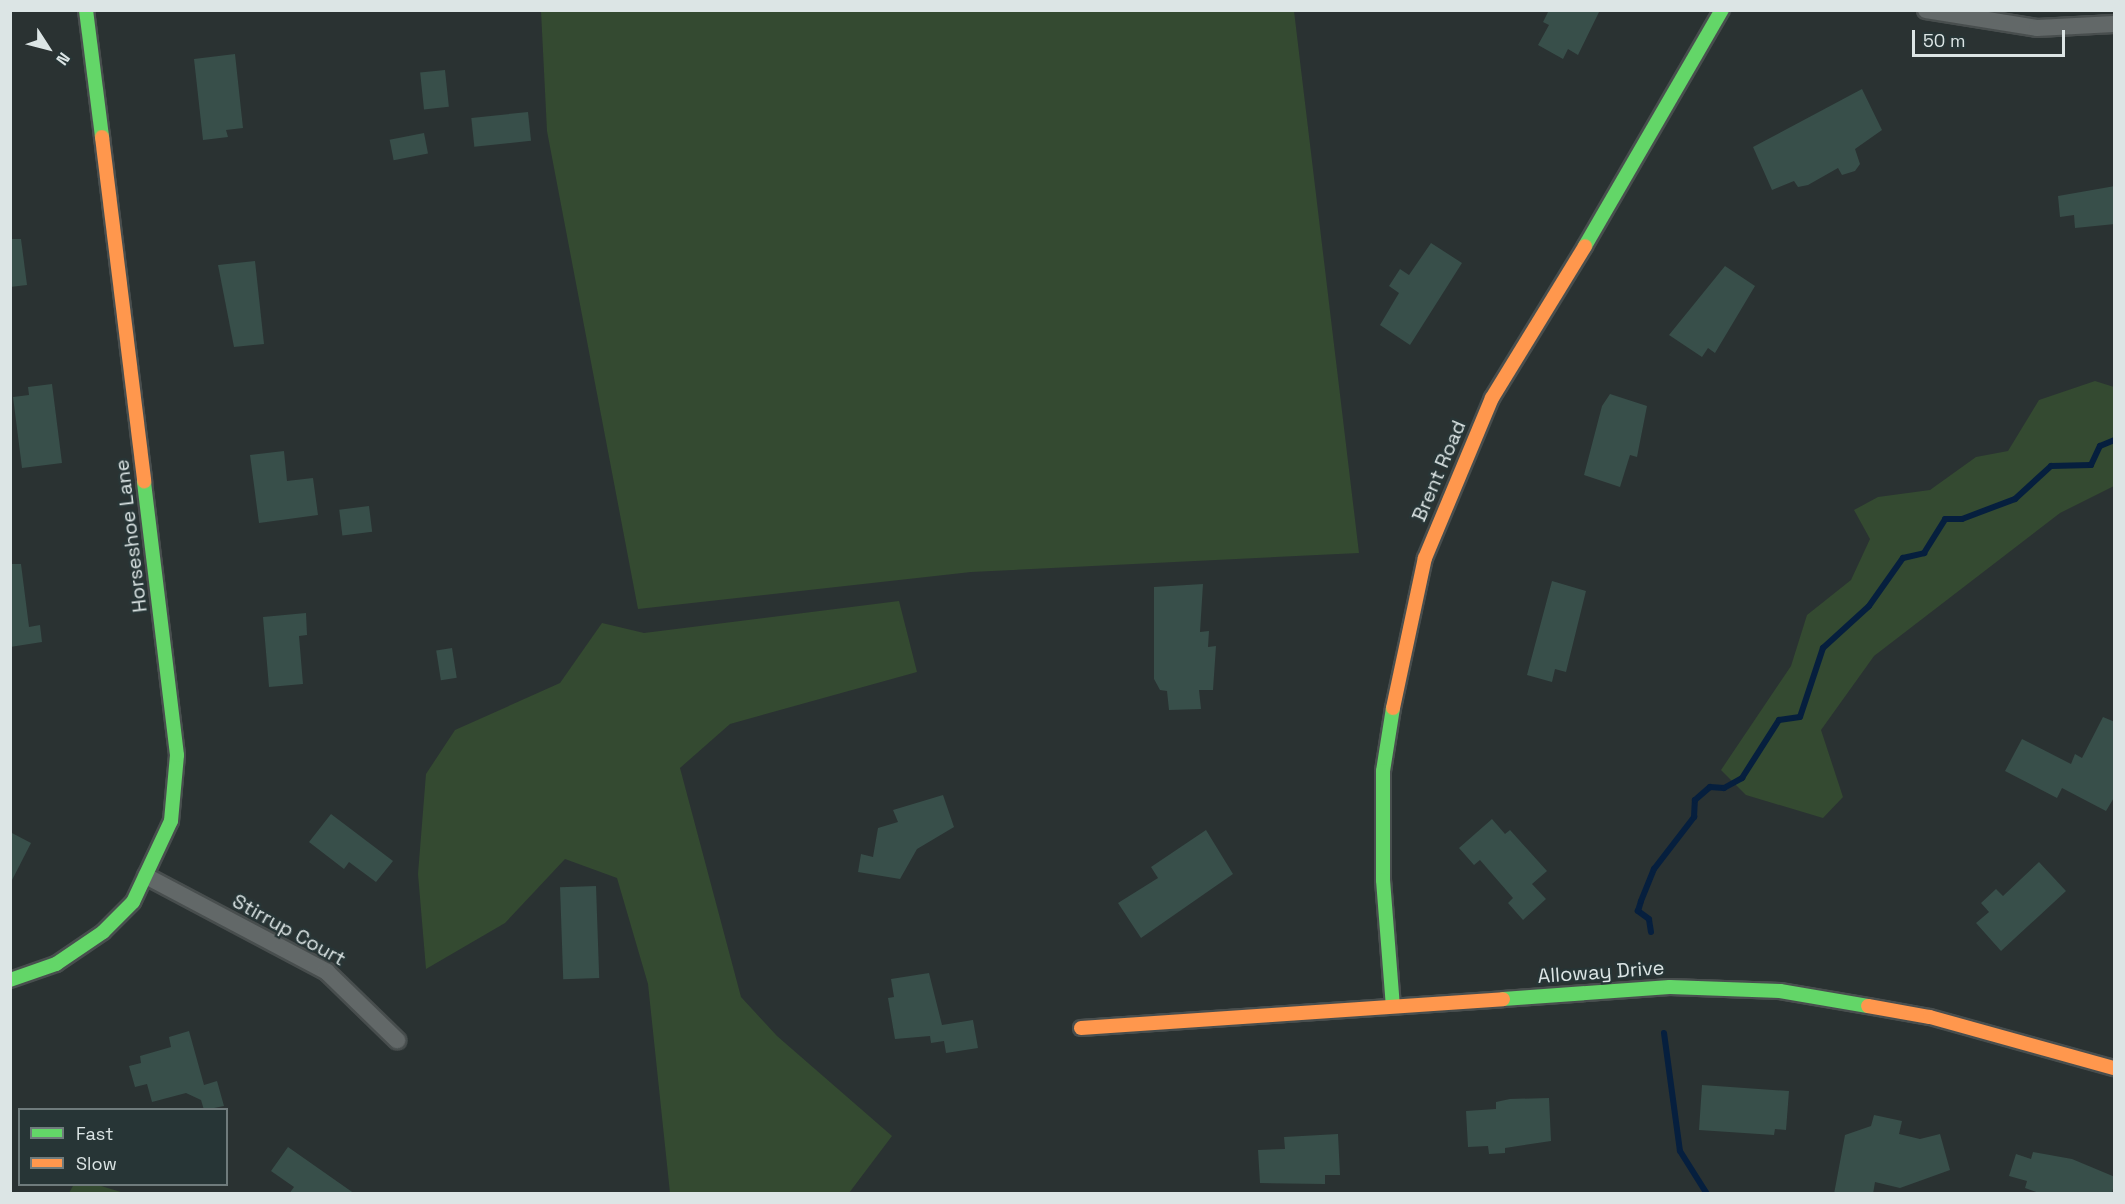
<!DOCTYPE html>
<style>
body{margin:0}
#map{position:relative;width:2125px;height:1204px;overflow:hidden;background:#2a3232;font-family:"Space Grotesk",sans-serif}
div>[style]{position:absolute}
.green>*{inset:0;background:#344a31}
.stream>*{height:6px;margin:-3px;padding:0 3px;transform-origin:3px;border-radius:3px;background:#061f3e}
.building>*{inset:0;background:#384f4a;transform-origin:0 0}
.roads{filter:drop-shadow(2px 0 #484e4e) drop-shadow(-2px 0 #484e4e) drop-shadow(0 2px #484e4e) drop-shadow(0 -2px #484e4e)}
.street>*{height:16px;margin:-8px;padding:0 8px;transform-origin:8px;border-radius:8px;background:#626868}
.fast>*{height:14px;margin:-7px;padding:0 7px;transform-origin:7px;border-radius:7px;background:#63d668}
.slow>*{height:14px;margin:-7px;padding:0 7px;transform-origin:7px;border-radius:7px;background:#ff974d}
span{translate:-50% -50%;white-space:nowrap;text-align:center;line-height:1.15;-webkit-text-stroke:4.5px #273536;paint-order:stroke}
.street-label{font-size:20px;color:#dce5e5}
.frame{position:absolute;inset:0;border:12px solid #dce5e5;pointer-events:none}
.legend{position:absolute;left:18px;top:1108px;width:210px;height:78px;box-sizing:border-box;background:#273536;border:2px solid #6f7b7c;margin:0;padding:8px 10px;list-style:none;font-size:18px;color:#dce5e5}
.legend li{display:flex;align-items:center;gap:12px;height:30px}
.legend b{width:30px;border:2px solid #6f7b7c}
.north{position:absolute;left:18px;top:18px;width:60px;height:60px;-webkit-text-stroke:4px #273536;paint-order:stroke;rotate:126deg;font-size:16px;font-weight:700;line-height:24px;text-align:center;color:#dce5e5}
.north::after{content:'';display:block;margin:auto;width:21px;height:27px;background:#dce5e5;clip-path:polygon(50% 0,100% 100%,50% 72%,0 100%)}
.scale{position:absolute;left:1912px;top:30px;width:153px;height:27px;box-sizing:border-box;border:3px solid #dce5e5;border-top:0;padding-left:8px;font-size:18px;line-height:21px;white-space:nowrap;color:#dce5e5;-webkit-text-stroke:4px #273536;paint-order:stroke}
</style>
<div id="map">
<div class="green">
<i style="clip-path:polygon(541px 11px,1294px 11px,1359px 553px,971px 572px,638px 609px,547px 131px)"></i>
<i style="clip-path:polygon(2095px 381px,2114px 387px,2114px 486px,2060px 513px,1874px 656px,1821px 730px,1843px 797px,1823px 818px,1746px 795px,1721px 770px,1791px 666px,1807px 615px,1851px 580px,1870px 539px,1854px 510px,1878px 497px,1930px 490px,1976px 457px,2008px 451px,2039px 400px)"></i>
<i style="clip-path:polygon(899px 601px,917px 672px,730px 724px,680px 768px,741px 997px,777px 1036px,892px 1136px,849px 1193px,670px 1193px,648px 984px,617px 878px,565px 859px,505px 923px,426px 969px,418px 874px,426px 774px,455px 730px,560px 683px,602px 623px,644px 633px)"></i>
<i style="clip-path:polygon(74px 1184px,98px 1185px,124px 1193px,69px 1193px)"></i>
</div>
<div class="stream">
<i style="left:1651px;top:932px;width:13px;rotate:-99deg"></i>
<i style="left:1649px;top:919px;width:14px;rotate:-144deg"></i>
<i style="left:1638px;top:911px;width:10px;rotate:-73deg"></i>
<i style="left:1641px;top:901px;width:35px;rotate:-68deg"></i>
<i style="left:1654px;top:869px;width:66px;rotate:-52.4deg"></i>
<i style="left:1694px;top:817px;width:17px;rotate:-87deg"></i>
<i style="left:1695px;top:800px;width:20px;rotate:-41deg"></i>
<i style="left:1710px;top:787px;width:14px;rotate:4deg"></i>
<i style="left:1724px;top:788px;width:21px;rotate:-29deg"></i>
<i style="left:1742px;top:778px;width:69px;rotate:-57.5deg"></i>
<i style="left:1779px;top:720px;width:21px;rotate:-8deg"></i>
<i style="left:1800px;top:717px;width:73px;rotate:-71.6deg"></i>
<i style="left:1823px;top:648px;width:62px;rotate:-42.4deg"></i>
<i style="left:1869px;top:606px;width:59px;rotate:-54.7deg"></i>
<i style="left:1903px;top:558px;width:22px;rotate:-13deg"></i>
<i style="left:1924px;top:553px;width:40px;rotate:-58deg"></i>
<i style="left:1945px;top:519px;width:17px"></i>
<i style="left:1962px;top:519px;width:57px;rotate:-20.7deg"></i>
<i style="left:2015px;top:499px;width:49px;rotate:-42.5deg"></i>
<i style="left:2051px;top:466px;width:40px;rotate:-1.4deg"></i>
<i style="left:2091px;top:465px;width:21px;rotate:-65deg"></i>
<i style="left:2100px;top:446px;width:15px;rotate:-23deg"></i>
<i style="left:1664px;top:1033px;width:119px;rotate:82.3deg"></i>
<i style="left:1680px;top:1151px;width:51px;rotate:57.9deg"></i>
</div>
<div class="building">
<i style="clip-path:polygon(1549px 10px,1600px 10px,1578px 55px,1568px 49px,1563px 59px,1538px 45px,1549px 25px,1543px 22px)"></i>
<i style="clip-path:polygon(235px 54px,243px 128px,226px 130px,228px 137px,203px 140px,194px 59px)"></i>
<i style="left:445px;top:70px;width:37px;height:25px;rotate:84deg"></i>
<i style="clip-path:polygon(1862px 89px,1882px 130px,1855px 149px,1860px 164px,1855px 171px,1842px 175px,1838px 168px,1808px 185px,1798px 187px,1794px 181px,1772px 190px,1753px 147px)"></i>
<i style="left:528px;top:112px;width:29px;height:57px;rotate:84deg"></i>
<i style="left:424px;top:133px;width:21px;height:35px;rotate:79deg"></i>
<i style="clip-path:polygon(2115px 186px,2115px 224px,2075px 228px,2074px 215px,2060px 217px,2058px 196px)"></i>
<i style="clip-path:polygon(10px 239px,21px 239px,27px 285px,10px 287px)"></i>
<i style="clip-path:polygon(1431px 243px,1462px 263px,1410px 345px,1380px 325px,1399px 293px,1389px 286px,1400px 269px,1409px 275px)"></i>
<i style="clip-path:polygon(255px 261px,264px 344px,234px 347px,218px 265px)"></i>
<i style="clip-path:polygon(1725px 266px,1755px 286px,1715px 353px,1708px 348px,1702px 357px,1669px 335px)"></i>
<i style="clip-path:polygon(52px 384px,62px 463px,22px 468px,13px 397px,29px 395px,28px 387px)"></i>
<i style="clip-path:polygon(1610px 394px,1647px 406px,1637px 457px,1630px 455px,1620px 487px,1584px 475px,1602px 406px)"></i>
<i style="clip-path:polygon(284px 451px,287px 481px,313px 478px,318px 515px,259px 523px,250px 455px)"></i>
<i style="left:369px;top:506px;width:26px;height:30px;rotate:83deg"></i>
<i style="clip-path:polygon(10px 564px,21px 564px,29px 627px,40px 625px,42px 642px,10px 647px)"></i>
<i style="clip-path:polygon(1552px 581px,1586px 591px,1566px 672px,1555px 669px,1552px 682px,1527px 675px)"></i>
<i style="clip-path:polygon(1203px 584px,1200px 632px,1209px 631px,1208px 647px,1216px 646px,1213px 690px,1199px 690px,1201px 709px,1169px 710px,1167px 691px,1160px 690px,1154px 679px,1154px 587px)"></i>
<i style="clip-path:polygon(306px 613px,307px 635px,299px 636px,303px 684px,269px 687px,263px 617px)"></i>
<i style="left:452px;top:648px;width:30px;height:16px;rotate:81deg"></i>
<i style="clip-path:polygon(2103px 717px,2115px 722px,2115px 796px,2106px 811px,2062px 788px,2057px 798px,2005px 771px,2022px 739px,2071px 764px,2075px 754px,2082px 758px)"></i>
<i style="clip-path:polygon(943px 795px,954px 827px,917px 849px,900px 879px,858px 872px,861px 854px,873px 857px,878px 828px,898px 822px,893px 810px)"></i>
<i style="clip-path:polygon(331px 814px,393px 861px,376px 882px,349px 862px,344px 869px,309px 842px)"></i>
<i style="clip-path:polygon(1492px 819px,1505px 834px,1510px 830px,1547px 871px,1532px 884px,1546px 899px,1523px 920px,1508px 903px,1513px 898px,1480px 860px,1474px 865px,1459px 848px)"></i>
<i style="clip-path:polygon(1206px 830px,1233px 874px,1141px 938px,1118px 903px,1158px 878px,1151px 867px)"></i>
<i style="clip-path:polygon(10px 832px,31px 843px,10px 884px)"></i>
<i style="clip-path:polygon(2039px 862px,2066px 891px,2001px 951px,1976px 923px,1989px 912px,1981px 903px,1996px 889px,2003px 896px)"></i>
<i style="left:596px;top:886px;width:92px;height:36px;rotate:88deg"></i>
<i style="clip-path:polygon(929px 973px,942px 1025px,973px 1020px,978px 1048px,946px 1053px,944px 1041px,931px 1043px,930px 1036px,895px 1039px,888px 998px,894px 997px,891px 979px)"></i>
<i style="clip-path:polygon(189px 1031px,204px 1085px,217px 1081px,224px 1106px,204px 1110px,201px 1100px,186px 1093px,152px 1102px,147px 1084px,135px 1087px,129px 1066px,141px 1063px,140px 1056px,171px 1047px,169px 1037px)"></i>
<i style="clip-path:polygon(1702px 1085px,1789px 1091px,1786px 1130px,1775px 1129px,1774px 1135px,1699px 1130px)"></i>
<i style="clip-path:polygon(1549px 1098px,1551px 1141px,1505px 1148px,1505px 1153px,1489px 1154px,1488px 1146px,1468px 1147px,1466px 1111px,1496px 1109px,1496px 1102px,1510px 1099px)"></i>
<i style="clip-path:polygon(1874px 1115px,1902px 1121px,1899px 1134px,1920px 1139px,1940px 1134px,1950px 1170px,1900px 1188px,1875px 1182px,1873px 1194px,1834px 1194px,1845px 1135px,1871px 1126px)"></i>
<i style="clip-path:polygon(1338px 1134px,1340px 1175px,1325px 1175px,1325px 1184px,1260px 1183px,1258px 1150px,1285px 1149px,1284px 1137px)"></i>
<i style="clip-path:polygon(288px 1147px,355px 1194px,289px 1194px,294px 1187px,271px 1171px)"></i>
<i style="clip-path:polygon(2033px 1152px,2072px 1159px,2115px 1177px,2112px 1194px,2042px 1194px,2025px 1188px,2027px 1181px,2009px 1176px,2016px 1154px,2031px 1159px)"></i>
</div>
<div class="roads">
<div class="street">
<i style="left:1926px;top:10px;width:112px;rotate:9.2deg"></i>
<i style="left:2037px;top:28px;width:77px;rotate:-3deg"></i>
<i style="left:146px;top:876px;width:205px;rotate:27.9deg"></i>
<i style="left:327px;top:972px;width:98px;rotate:44.2deg"></i>
</div>
<div class="fast">
<i style="left:86px;top:10px;width:128px;rotate:82.8deg"></i>
<i style="left:1585px;top:246px;width:273px;rotate:-59.9deg"></i>
<i style="left:1393px;top:708px;width:64px;rotate:99deg"></i>
<i style="left:1383px;top:771px;width:109px;rotate:90deg"></i>
<i style="left:1383px;top:880px;width:126px;rotate:85.5deg"></i>
<i style="left:10px;top:980px;width:49px;rotate:-19.2deg"></i>
<i style="left:56px;top:964px;width:57px;rotate:-34.2deg"></i>
<i style="left:103px;top:932px;width:42px;rotate:-45deg"></i>
<i style="left:133px;top:902px;width:89px;rotate:-64.9deg"></i>
<i style="left:171px;top:821px;width:66px;rotate:-84.8deg"></i>
<i style="left:177px;top:755px;width:276px;rotate:-96.9deg"></i>
<i style="left:1503px;top:999px;width:167px;rotate:-4.1deg"></i>
<i style="left:1670px;top:987px;width:110px;rotate:2.1deg"></i>
<i style="left:1780px;top:991px;width:89px;rotate:9.7deg"></i>
</div>
<div class="slow">
<i style="left:102px;top:137px;width:347px;rotate:83deg"></i>
<i style="left:1393px;top:708px;width:153px;rotate:-78deg"></i>
<i style="left:1425px;top:558px;width:173px;rotate:-67.3deg"></i>
<i style="left:1492px;top:398px;width:178px;rotate:-58.5deg"></i>
<i style="left:1868px;top:1006px;width:63px;rotate:10.1deg"></i>
<i style="left:1930px;top:1017px;width:191px;rotate:15.5deg"></i>
<i style="left:1081px;top:1028px;width:423px;rotate:-3.9deg"></i>
</div>
</div>
<div class="street-label">
<span style="left:1439px;top:471px;rotate:-67deg">Brent Road</span>
<span style="left:131px;top:536px;rotate:-97deg">Horseshoe Lane</span>
<span style="left:289px;top:930px;rotate:29deg">Stirrup Court</span>
<span style="left:1601px;top:972px;rotate:-4deg">Alloway Drive</span>
</div>
<div class="frame"></div>
<ul class="legend">
<li><b style="height:8px;background:#63d668"></b>Fast</li>
<li><b style="height:8px;background:#ff974d"></b>Slow</li>
</ul>
<div class="north">N</div>
<div class="scale">50 m</div>
</div>
